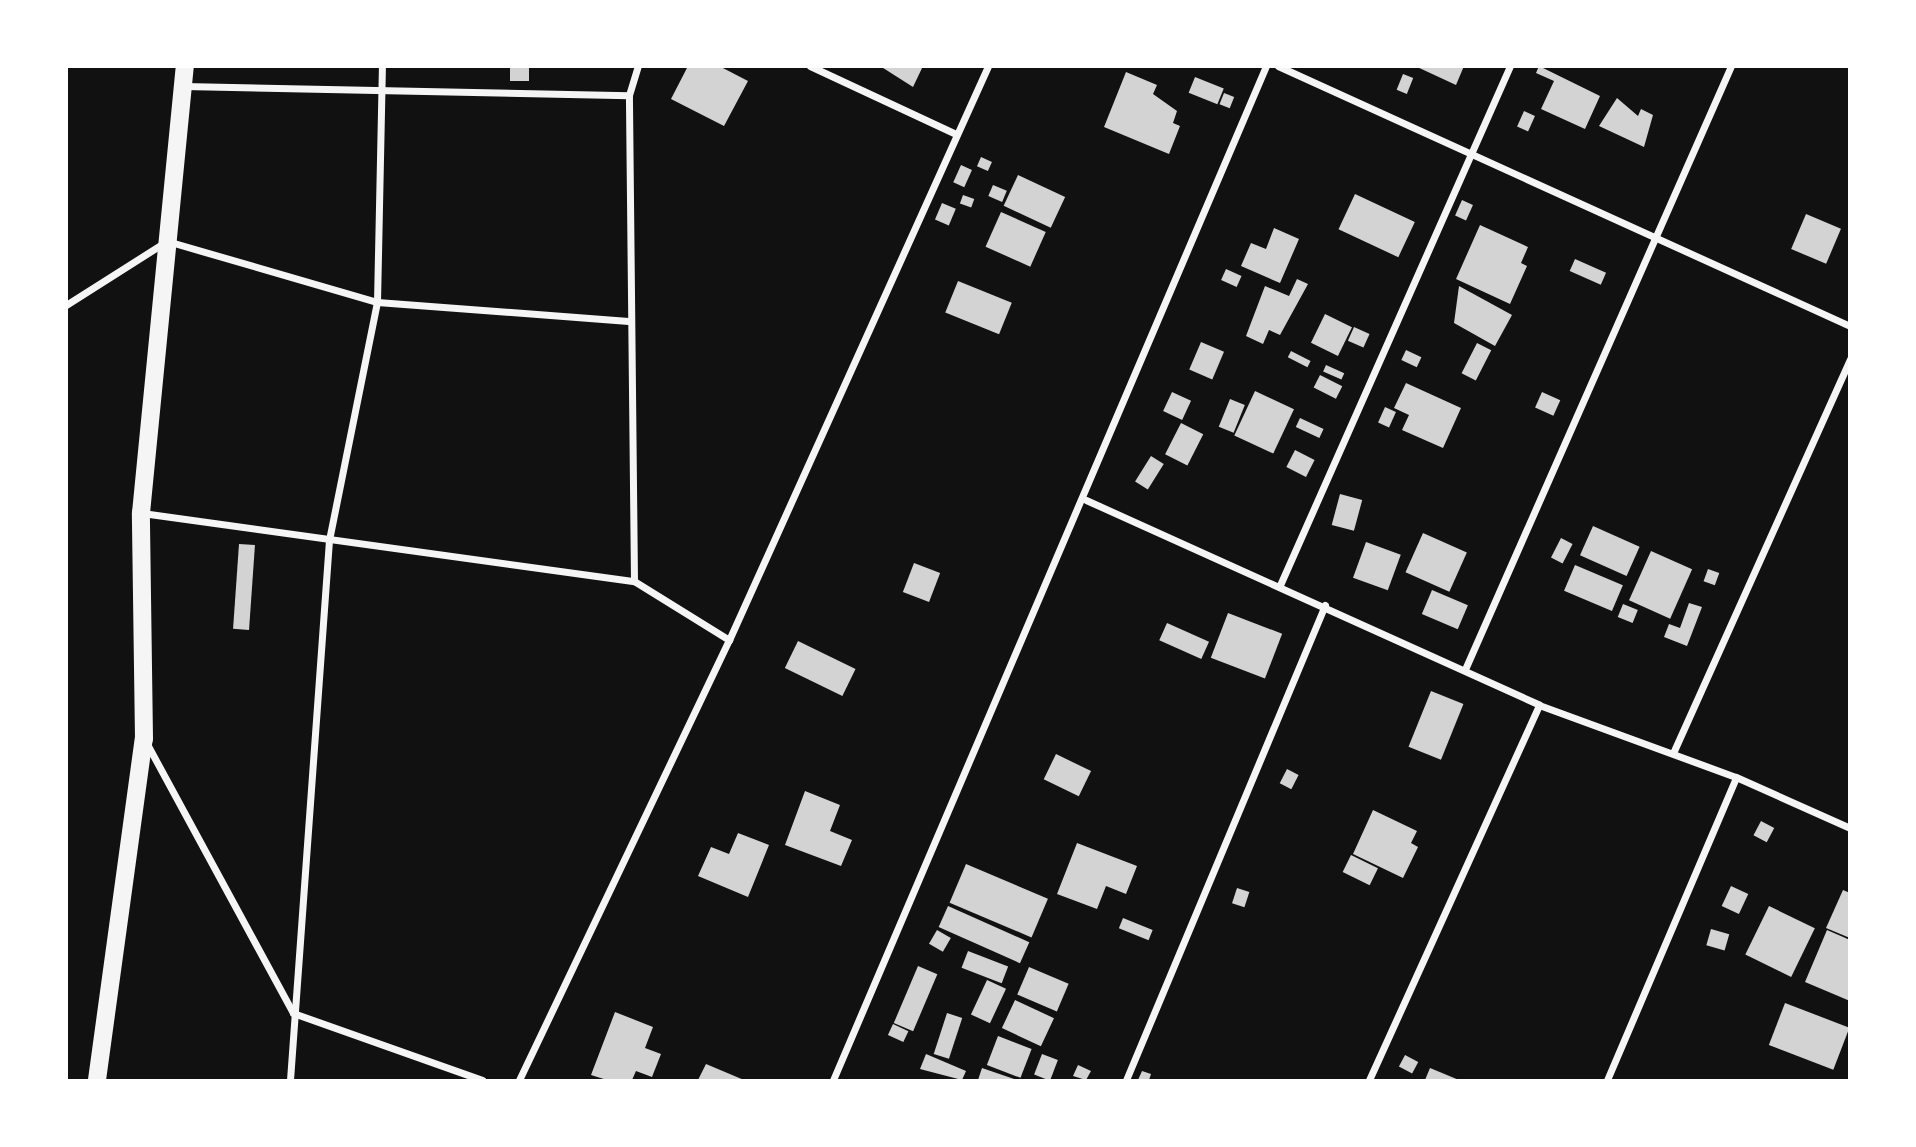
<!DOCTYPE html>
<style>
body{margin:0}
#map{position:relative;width:1916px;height:1147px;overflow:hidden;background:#111;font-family:Jost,sans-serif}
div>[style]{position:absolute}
.building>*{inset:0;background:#d3d3d3;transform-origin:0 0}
.minor>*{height:7px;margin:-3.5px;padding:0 3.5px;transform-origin:3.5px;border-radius:3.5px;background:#f5f5f5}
.primary>*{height:18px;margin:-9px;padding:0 9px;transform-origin:9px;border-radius:9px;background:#f5f5f5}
span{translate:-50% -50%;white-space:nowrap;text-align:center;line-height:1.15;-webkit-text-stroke:5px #fff;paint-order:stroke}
.frame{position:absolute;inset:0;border:68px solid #fff;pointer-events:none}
</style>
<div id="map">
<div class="building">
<i style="left:510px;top:66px;width:19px;height:15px"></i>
<i style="clip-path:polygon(688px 66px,719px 66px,748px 81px,724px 126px,671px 99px)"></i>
<i style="clip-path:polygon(880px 66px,923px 66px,913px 87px)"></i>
<i style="clip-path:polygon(1415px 66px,1464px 66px,1456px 85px)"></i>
<i style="clip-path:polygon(1539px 66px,1600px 96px,1585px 129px,1541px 109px,1554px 81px,1536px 73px)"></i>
<i style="clip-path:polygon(1126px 72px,1157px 85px,1153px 94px,1177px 111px,1173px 123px,1180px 126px,1169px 154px,1104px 127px)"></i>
<i style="left:1403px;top:74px;width:11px;height:17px;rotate:22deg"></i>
<i style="left:1195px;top:77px;width:31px;height:17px;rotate:22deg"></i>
<i style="left:1224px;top:93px;width:11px;height:12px;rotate:22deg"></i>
<i style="clip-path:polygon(1617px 98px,1638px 116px,1641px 109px,1653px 115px,1644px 147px,1599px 126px)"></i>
<i style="left:1524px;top:111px;width:12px;height:17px;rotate:24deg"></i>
<i style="left:981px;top:157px;width:12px;height:10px;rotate:24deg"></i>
<i style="left:961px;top:165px;width:12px;height:19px;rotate:24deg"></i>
<i style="left:1018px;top:175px;width:52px;height:34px;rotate:25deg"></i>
<i style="left:993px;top:185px;width:15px;height:12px;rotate:23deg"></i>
<i style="left:1355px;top:194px;width:66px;height:39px;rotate:25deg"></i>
<i style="left:963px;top:195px;width:12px;height:9px;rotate:20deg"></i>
<i style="left:1462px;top:200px;width:12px;height:17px;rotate:24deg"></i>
<i style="left:942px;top:203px;width:15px;height:18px;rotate:23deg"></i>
<i style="left:1001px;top:212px;width:49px;height:38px;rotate:24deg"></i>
<i style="left:1806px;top:214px;width:38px;height:38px;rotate:23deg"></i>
<i style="clip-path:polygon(1480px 225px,1528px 247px,1521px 263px,1527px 266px,1510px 304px,1456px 279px)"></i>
<i style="clip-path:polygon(1274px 228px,1299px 239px,1280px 283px,1241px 266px,1251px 243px,1266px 249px)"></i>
<i style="left:1575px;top:259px;width:34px;height:13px;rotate:24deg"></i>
<i style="left:1226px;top:269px;width:17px;height:12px;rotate:24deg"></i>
<i style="clip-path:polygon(1297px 279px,1308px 284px,1280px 335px,1269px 330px,1263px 344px,1246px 336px,1265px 286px,1289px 296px)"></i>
<i style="left:958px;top:281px;width:58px;height:34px;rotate:22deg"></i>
<i style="clip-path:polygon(1459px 286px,1512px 315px,1495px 346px,1454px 323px)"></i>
<i style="left:1325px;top:314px;width:30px;height:32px;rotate:26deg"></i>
<i style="left:1354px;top:327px;width:17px;height:15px;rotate:24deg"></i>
<i style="left:1201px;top:342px;width:25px;height:30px;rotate:23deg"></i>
<i style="left:1477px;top:343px;width:16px;height:34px;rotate:27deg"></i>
<i style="left:1406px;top:350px;width:17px;height:11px;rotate:25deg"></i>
<i style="left:1291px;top:351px;width:22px;height:7px;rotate:27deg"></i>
<i style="left:1326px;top:365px;width:20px;height:7px;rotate:24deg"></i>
<i style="left:1320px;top:375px;width:25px;height:14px;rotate:27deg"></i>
<i style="clip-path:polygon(1406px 383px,1461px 408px,1443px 448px,1402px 430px,1409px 415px,1394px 408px)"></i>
<i style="left:1255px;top:391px;width:43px;height:49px;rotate:25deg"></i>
<i style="left:1172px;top:392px;width:21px;height:21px;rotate:25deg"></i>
<i style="left:1542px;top:392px;width:20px;height:17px;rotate:24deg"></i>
<i style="left:1230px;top:399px;width:16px;height:30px;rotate:22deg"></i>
<i style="left:1385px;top:407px;width:12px;height:17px;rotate:24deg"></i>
<i style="left:1300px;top:418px;width:26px;height:10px;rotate:25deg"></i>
<i style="left:1181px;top:423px;width:25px;height:35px;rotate:27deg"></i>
<i style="left:1295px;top:450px;width:22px;height:19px;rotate:27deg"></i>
<i style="left:1151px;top:456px;width:15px;height:30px;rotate:32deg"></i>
<i style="left:1340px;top:494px;width:23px;height:32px;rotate:15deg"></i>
<i style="left:1593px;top:526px;width:51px;height:32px;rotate:24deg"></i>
<i style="left:1423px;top:533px;width:48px;height:43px;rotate:24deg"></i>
<i style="left:1561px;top:538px;width:13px;height:22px;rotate:27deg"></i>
<i style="left:1366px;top:542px;width:37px;height:38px;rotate:20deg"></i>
<i style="left:239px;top:544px;width:16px;height:85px;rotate:4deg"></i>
<i style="left:1651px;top:551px;width:45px;height:54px;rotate:24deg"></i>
<i style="left:914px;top:563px;width:28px;height:31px;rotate:21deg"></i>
<i style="left:1575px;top:565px;width:52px;height:28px;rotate:23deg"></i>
<i style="left:1708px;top:569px;width:12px;height:13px;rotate:20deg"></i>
<i style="left:1432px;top:590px;width:39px;height:26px;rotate:23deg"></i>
<i style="clip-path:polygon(1689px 603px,1702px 607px,1687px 646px,1664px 637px,1669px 624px,1680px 628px)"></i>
<i style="left:1623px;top:604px;width:16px;height:14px;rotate:22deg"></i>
<i style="left:1228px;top:613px;width:58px;height:48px;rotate:21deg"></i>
<i style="left:1167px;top:623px;width:46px;height:19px;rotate:24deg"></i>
<i style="left:798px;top:641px;width:64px;height:30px;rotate:26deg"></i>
<i style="left:1431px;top:691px;width:35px;height:60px;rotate:22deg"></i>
<i style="left:1056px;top:754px;width:39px;height:28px;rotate:26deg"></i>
<i style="left:1287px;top:769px;width:13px;height:16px;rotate:27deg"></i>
<i style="clip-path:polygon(805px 791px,840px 805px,830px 831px,852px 840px,841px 866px,785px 845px)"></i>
<i style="clip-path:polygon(1373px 810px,1417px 831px,1411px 843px,1418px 847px,1403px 878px,1353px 854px)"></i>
<i style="left:1761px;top:821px;width:15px;height:16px;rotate:28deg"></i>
<i style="clip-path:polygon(738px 833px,769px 845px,748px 897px,698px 876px,711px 847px,729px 854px)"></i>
<i style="clip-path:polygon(1077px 843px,1137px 866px,1126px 894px,1106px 886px,1097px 909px,1057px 894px)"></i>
<i style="left:1351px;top:855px;width:30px;height:19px;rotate:26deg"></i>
<i style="left:966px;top:864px;width:89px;height:42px;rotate:23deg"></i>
<i style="left:1731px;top:886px;width:19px;height:22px;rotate:25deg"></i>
<i style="left:1237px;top:888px;width:13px;height:16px;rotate:18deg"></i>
<i style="clip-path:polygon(1843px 890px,1850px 893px,1850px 938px,1826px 928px)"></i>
<i style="left:948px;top:906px;width:89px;height:23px;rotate:24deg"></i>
<i style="left:1769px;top:906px;width:51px;height:54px;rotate:26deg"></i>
<i style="left:1123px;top:918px;width:32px;height:11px;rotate:22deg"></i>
<i style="left:1711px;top:929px;width:19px;height:17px;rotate:16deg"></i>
<i style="left:937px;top:930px;width:16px;height:16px;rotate:30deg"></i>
<i style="clip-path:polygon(1827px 930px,1850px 940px,1850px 1001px,1805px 982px)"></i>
<i style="left:968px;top:951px;width:43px;height:18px;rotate:21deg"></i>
<i style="left:918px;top:966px;width:21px;height:62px;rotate:23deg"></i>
<i style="left:1029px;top:967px;width:43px;height:30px;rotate:23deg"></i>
<i style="left:987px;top:980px;width:21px;height:38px;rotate:25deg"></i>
<i style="left:1015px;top:1000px;width:43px;height:31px;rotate:25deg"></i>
<i style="left:1785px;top:1003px;width:69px;height:45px;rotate:21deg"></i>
<i style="clip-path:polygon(615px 1012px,653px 1027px,645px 1048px,661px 1054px,652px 1077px,636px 1071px,632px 1080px,607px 1080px,591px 1075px)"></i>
<i style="left:947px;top:1013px;width:16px;height:43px;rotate:18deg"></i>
<i style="left:893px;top:1024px;width:17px;height:12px;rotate:25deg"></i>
<i style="left:998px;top:1036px;width:36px;height:31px;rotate:21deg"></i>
<i style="clip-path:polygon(926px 1054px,966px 1071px,962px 1080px,920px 1069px)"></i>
<i style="left:1042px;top:1054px;width:17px;height:22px;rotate:21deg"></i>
<i style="left:1405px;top:1055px;width:15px;height:13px;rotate:28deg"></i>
<i style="clip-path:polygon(706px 1064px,744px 1080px,698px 1080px)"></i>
<i style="clip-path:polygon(1078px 1065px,1091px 1071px,1086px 1080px,1073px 1076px)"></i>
<i style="clip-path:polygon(982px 1068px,1017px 1080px,978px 1080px)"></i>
<i style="clip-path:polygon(1430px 1068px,1459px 1080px,1425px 1080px)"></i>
<i style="clip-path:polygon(1142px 1071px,1151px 1074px,1149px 1080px,1138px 1080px)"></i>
</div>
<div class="minor">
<i style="left:810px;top:66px;width:161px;rotate:25deg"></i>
<i style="left:1278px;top:66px;width:628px;rotate:24.44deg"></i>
<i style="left:183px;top:86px;width:446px;rotate:1.2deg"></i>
<i style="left:66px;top:305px;width:120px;rotate:-32.4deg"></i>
<i style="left:167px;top:241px;width:219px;rotate:16.2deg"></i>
<i style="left:377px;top:302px;width:252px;rotate:4.3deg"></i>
<i style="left:1086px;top:500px;width:497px;rotate:24.3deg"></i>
<i style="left:1539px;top:705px;width:210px;rotate:20.1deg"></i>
<i style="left:1736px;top:777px;width:125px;rotate:24.1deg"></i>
<i style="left:142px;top:513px;width:497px;rotate:7.9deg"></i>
<i style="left:634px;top:581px;width:112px;rotate:31.8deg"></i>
<i style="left:634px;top:581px;width:486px;rotate:-90.6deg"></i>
<i style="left:629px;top:95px;width:30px;rotate:-73deg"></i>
<i style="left:1280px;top:585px;width:568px;rotate:-66.1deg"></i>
<i style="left:1466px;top:667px;width:657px;rotate:-66.21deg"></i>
<i style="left:147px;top:744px;width:306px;rotate:61.5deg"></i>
<i style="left:293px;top:1013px;width:201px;rotate:19.5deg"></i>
<i style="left:1673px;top:753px;width:432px;rotate:-65.8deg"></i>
<i style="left:290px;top:1080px;width:541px;rotate:-85.87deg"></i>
<i style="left:329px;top:540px;width:243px;rotate:-78.6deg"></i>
<i style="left:377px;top:302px;width:236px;rotate:-88.8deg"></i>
<i style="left:519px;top:1080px;width:488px;rotate:-64.5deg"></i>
<i style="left:729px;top:640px;width:630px;rotate:-65.71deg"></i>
<i style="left:833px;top:1080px;width:1103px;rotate:-66.88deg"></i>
<i style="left:1126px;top:1080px;width:515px;rotate:-67.27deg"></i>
<i style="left:1369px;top:1080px;width:412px;rotate:-65.6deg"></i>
<i style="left:1607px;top:1080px;width:329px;rotate:-66.9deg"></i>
</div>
<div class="primary">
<i style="left:97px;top:1080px;width:344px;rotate:-82.2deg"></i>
<i style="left:144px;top:739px;width:226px;rotate:-90.8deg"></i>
<i style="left:141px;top:513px;width:449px;rotate:-84.4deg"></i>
</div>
<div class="frame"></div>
</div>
